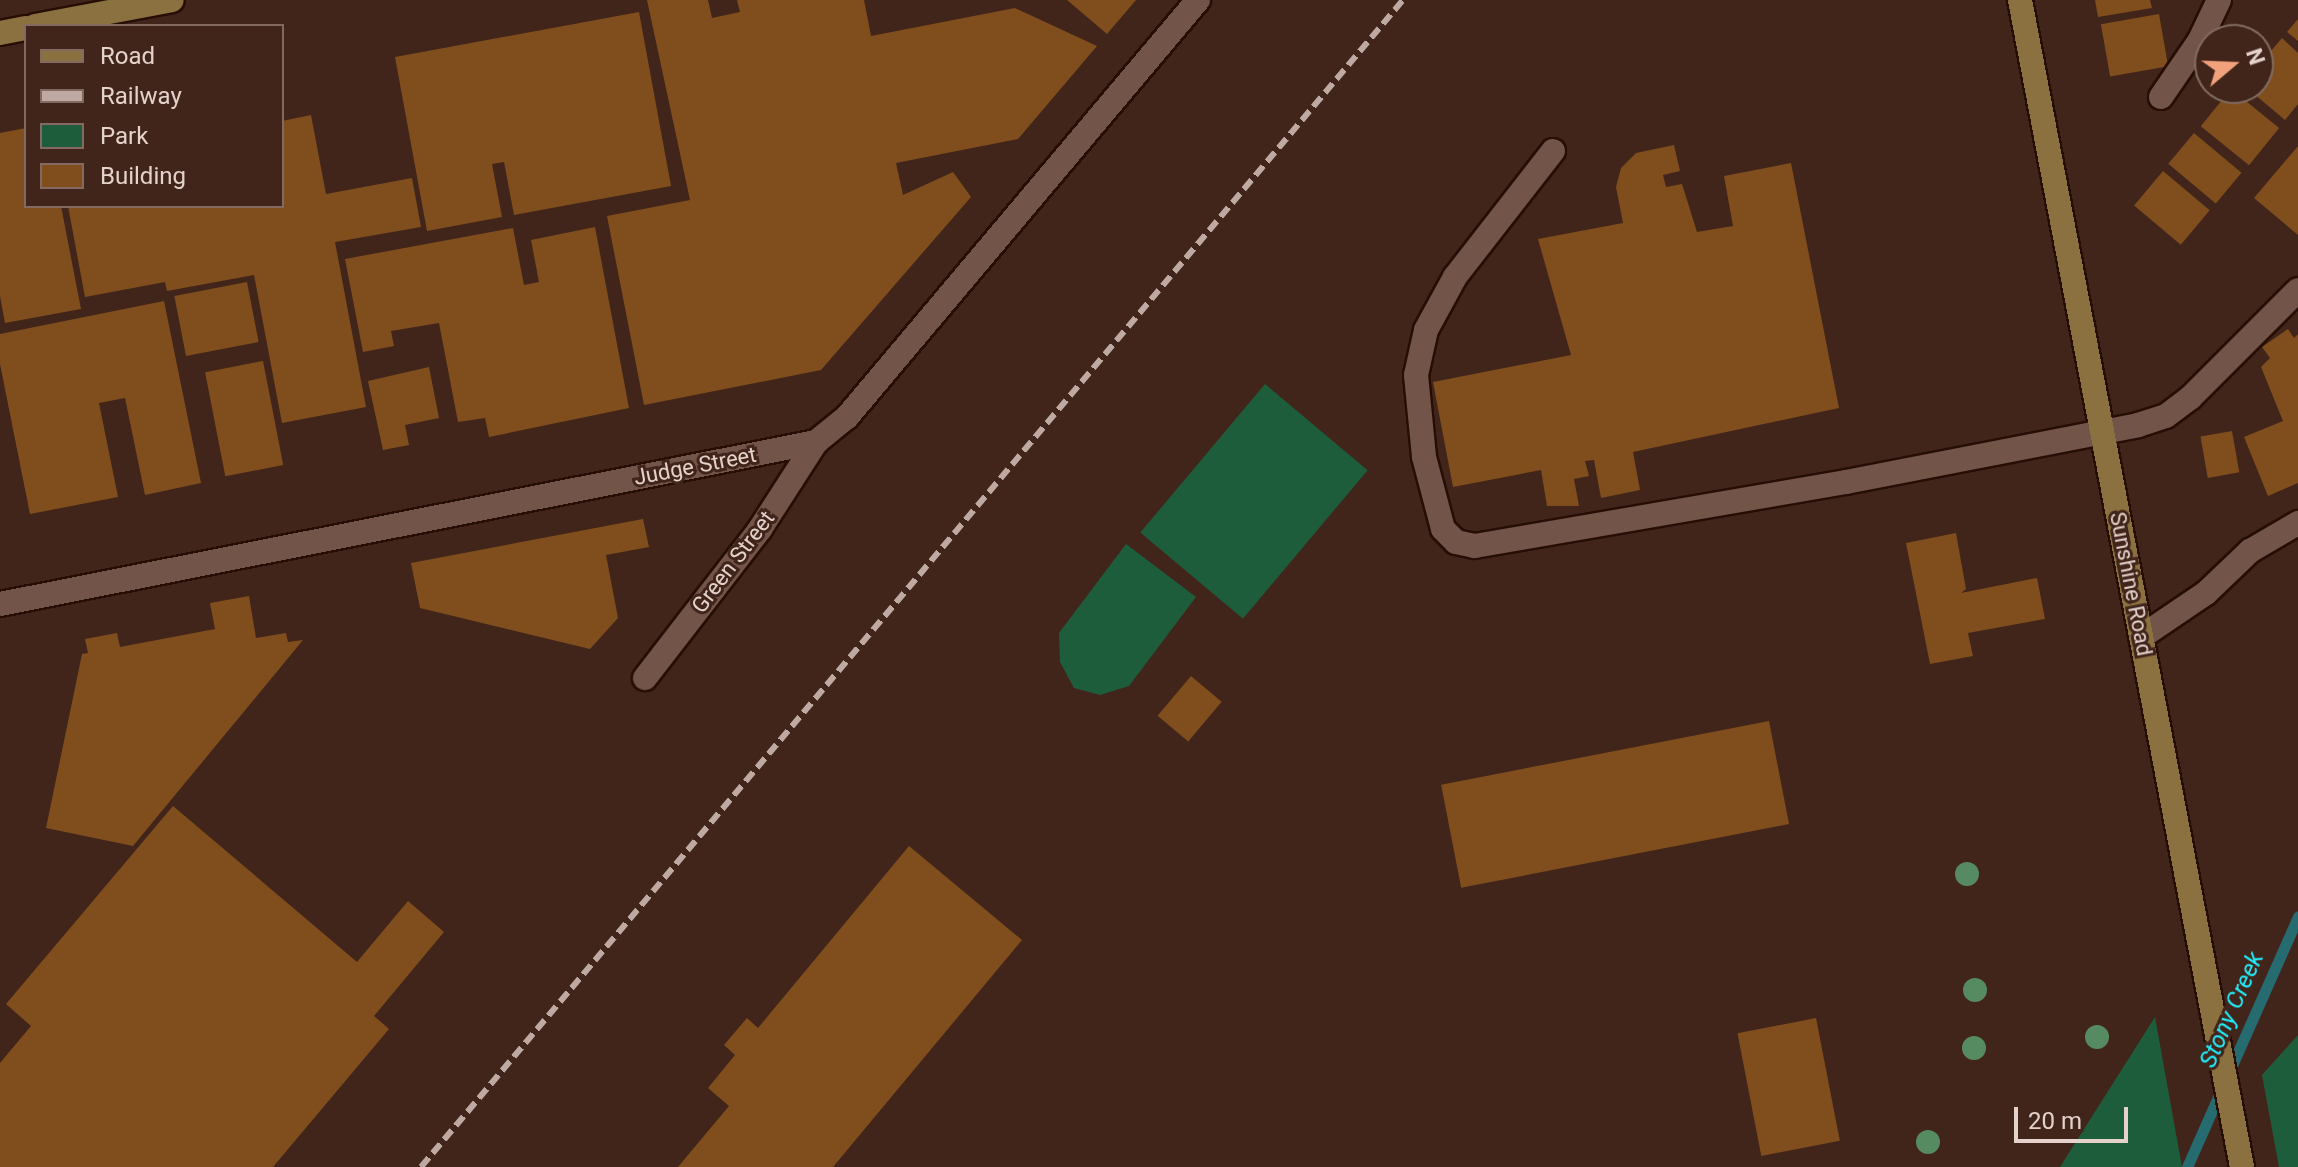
<!DOCTYPE html>
<style>
body{margin:0}
#map{position:relative;width:2298px;height:1167px;overflow:hidden;background:#41251b;font-family:Roboto,sans-serif}
div>[style]{position:absolute}
.green>*{inset:0;background:#1e5d3b;transform-origin:0 0}
.stream>*{height:11px;margin:-5.5px;padding:0 5.5px;transform-origin:5.5px;border-radius:5.5px;background:#266b70}
.building>*{inset:0;background:#7f4e1c;transform-origin:0 0}
.roads{filter:drop-shadow(2px 0 #260e05) drop-shadow(-2px 0 #260e05) drop-shadow(0 2px #260e05) drop-shadow(0 -2px #260e05)}
.minor>*{height:24px;margin:-12px;padding:0 12px;transform-origin:12px;border-radius:12px;background:#735449}
.major>*{height:24px;margin:-12px;padding:0 12px;transform-origin:12px;border-radius:12px;background:#8c7140}
.rail>*{height:6px;margin-top:-3px;transform-origin:0;background:repeating-linear-gradient(90deg,#beaaa2 0 12px,transparent 0 18px)}
.trees>*{width:24px;height:24px;margin:-12px;border-radius:50%;background:#568b61}
span{translate:-50% -50%;white-space:nowrap;text-align:center;line-height:1.15;-webkit-text-stroke:6px #41251b;paint-order:stroke}
.street-label{font-size:22px;color:#e4d2cb}
.water-label{font-size:24px;color:#22f0fd;font-style:italic}
.legend{position:absolute;left:24px;top:24px;width:260px;height:184px;box-sizing:border-box;background:#41251b;border:2px solid #826a61;margin:0;padding:10px 14px;list-style:none;font-size:24px;color:#e4d2cb}
.legend li{display:flex;align-items:center;gap:16px;height:40px}
.legend b{width:40px;border:2px solid #826a61}
.north{position:absolute;left:2194px;top:24px;width:80px;height:80px;box-sizing:border-box;background:#41251b;border:2px solid #826a61;border-radius:50%;rotate:71deg;font-size:22px;font-weight:700;line-height:32px;text-align:center;color:#e4d2cb}
.north::after{content:'';display:block;margin:auto;width:28px;height:36px;background:#f1a17c;clip-path:polygon(50% 0,100% 100%,50% 72%,0 100%)}
.scale{position:absolute;left:2014px;top:1107px;width:114px;height:36px;box-sizing:border-box;border:4px solid #e4d2cb;border-top:0;padding-left:10px;font-size:24px;line-height:28px;white-space:nowrap;color:#e4d2cb;-webkit-text-stroke:6px #41251b;paint-order:stroke}
</style>
<div id="map">
<div class="green">
<i style="left:1265px;top:384px;width:134px;height:194px;rotate:40deg"></i>
<i style="clip-path:polygon(1126px 544px,1196px 597px,1129px 686px,1100px 695px,1074px 688px,1060px 662px,1059px 633px)"></i>
<i style="clip-path:polygon(2155px 1017px,2182px 1167px,2060px 1167px)"></i>
<i style="clip-path:polygon(2298px 1035px,2298px 1167px,2279px 1167px,2262px 1075px)"></i>
</div>
<div class="stream">
<i style="left:2187px;top:1167px;width:274px;rotate:-66.1deg"></i>
</div>
<div class="building">
<i style="clip-path:polygon(647px 0,708px 0,712px 18px,740px 12px,737px 0,864px 0,871px 36px,1015px 8px,1097px 46px,1018px 139px,896px 163px,903px 195px,953px 172px,971px 197px,821px 370px,644px 405px,607px 216px,690px 200px)"></i>
<i style="clip-path:polygon(1067px 0,1136px 0,1107px 34px)"></i>
<i style="clip-path:polygon(2095px 0,2150px 0,2152px 8px,2098px 17px)"></i>
<i style="clip-path:polygon(639px 12px,671px 186px,514px 215px,504px 162px,492px 164px,502px 217px,427px 231px,395px 57px)"></i>
<i style="left:2159px;top:14px;width:53px;height:59px;rotate:80deg"></i>
<i style="clip-path:polygon(2298px 19px,2298px 41px,2287px 32px)"></i>
<i style="clip-path:polygon(2282px 38px,2298px 53px,2298px 104px,2285px 120px,2247px 88px,2258px 88px,2258px 66px)"></i>
<i style="left:2231px;top:89px;width:62px;height:48px;rotate:39deg"></i>
<i style="clip-path:polygon(311px 115px,326px 194px,412px 178px,421px 227px,335px 242px,366px 407px,282px 423px,254px 275px,167px 291px,165px 282px,85px 297px,68px 206px,282px 206px,282px 121px)"></i>
<i style="clip-path:polygon(26px 128px,26px 206px,61px 206px,81px 309px,5px 323px,0 296px,0 133px)"></i>
<i style="left:2194px;top:133px;width:62px;height:40px;rotate:40deg"></i>
<i style="clip-path:polygon(1674px 145px,1680px 171px,1663px 175px,1666px 187px,1682px 184px,1697px 232px,1733px 226px,1724px 176px,1791px 163px,1839px 408px,1633px 452px,1640px 490px,1601px 498px,1594px 460px,1585px 461px,1589px 476px,1574px 479px,1579px 506px,1547px 506px,1541px 470px,1453px 487px,1433px 382px,1571px 355px,1538px 239px,1623px 223px,1616px 187px,1621px 168px,1636px 153px)"></i>
<i style="clip-path:polygon(2298px 146px,2298px 235px,2254px 198px)"></i>
<i style="left:2163px;top:171px;width:61px;height:45px;rotate:40deg"></i>
<i style="clip-path:polygon(595px 227px,629px 408px,489px 437px,485px 418px,458px 422px,439px 323px,391px 331px,394px 346px,363px 352px,345px 259px,513px 228px,524px 285px,539px 282px,531px 240px)"></i>
<i style="left:247px;top:282px;width:61px;height:74px;rotate:79deg"></i>
<i style="clip-path:polygon(164px 301px,201px 483px,145px 495px,125px 398px,99px 403px,118px 497px,30px 514px,0 364px,0 334px)"></i>
<i style="clip-path:polygon(2288px 329px,2294px 338px,2298px 334px,2298px 483px,2268px 496px,2244px 437px,2283px 421px,2261px 367px,2270px 358px,2262px 347px)"></i>
<i style="left:263px;top:361px;width:106px;height:59px;rotate:79deg"></i>
<i style="clip-path:polygon(429px 367px,439px 418px,405px 425px,409px 445px,383px 450px,368px 381px)"></i>
<i style="left:2232px;top:431px;width:42px;height:32px;rotate:80deg"></i>
<i style="clip-path:polygon(643px 519px,649px 547px,606px 555px,618px 618px,590px 649px,420px 608px,411px 563px)"></i>
<i style="clip-path:polygon(1956px 533px,1966px 589px,1961px 593px,2037px 578px,2045px 619px,1968px 633px,1973px 656px,1930px 664px,1906px 543px)"></i>
<i style="clip-path:polygon(249px 596px,256px 638px,286px 633px,288px 642px,303px 640px,133px 846px,46px 828px,82px 654px,88px 653px,85px 639px,117px 633px,120px 647px,215px 629px,210px 603px)"></i>
<i style="left:1191px;top:676px;width:40px;height:52px;rotate:40deg"></i>
<i style="left:1769px;top:721px;width:105px;height:334px;rotate:79deg"></i>
<i style="clip-path:polygon(173px 806px,357px 962px,408px 901px,444px 932px,374px 1016px,389px 1029px,273px 1167px,0 1167px,0 1063px,31px 1026px,6px 1004px)"></i>
<i style="clip-path:polygon(909px 846px,1022px 940px,833px 1167px,678px 1167px,729px 1106px,708px 1088px,735px 1055px,724px 1045px,747px 1018px,758px 1028px)"></i>
<i style="left:1816px;top:1018px;width:125px;height:80px;rotate:79deg"></i>
</div>
<div class="roads">
<div class="minor">
<i style="left:2161px;top:97px;width:69px;rotate:-55.6deg"></i>
<i style="left:2200px;top:40px;width:44px;rotate:-64.6deg"></i>
<i style="left:1553px;top:151px;width:160px;rotate:127.9deg"></i>
<i style="left:1455px;top:277px;width:60px;rotate:118.7deg"></i>
<i style="left:1426px;top:330px;width:46px;rotate:102.5deg"></i>
<i style="left:1416px;top:375px;width:82px;rotate:84.4deg"></i>
<i style="left:1424px;top:457px;width:74px;rotate:75.2deg"></i>
<i style="left:1443px;top:529px;width:18px;rotate:45deg"></i>
<i style="left:1456px;top:542px;width:19px;rotate:12deg"></i>
<i style="left:1475px;top:546px;width:376px;rotate:-9.8deg"></i>
<i style="left:1846px;top:482px;width:298px;rotate:-11deg"></i>
<i style="left:2138px;top:425px;width:29px;rotate:-18deg"></i>
<i style="left:2166px;top:416px;width:31px;rotate:-37deg"></i>
<i style="left:2191px;top:397px;width:151px;rotate:-45deg"></i>
<i style="left:0;top:604px;width:832px;rotate:-11.23deg"></i>
<i style="left:816px;top:442px;width:40px;rotate:-39deg"></i>
<i style="left:847px;top:417px;width:545px;rotate:-49.91deg"></i>
<i style="left:2141px;top:637px;width:78px;rotate:-34.1deg"></i>
<i style="left:2206px;top:593px;width:61px;rotate:-43.7deg"></i>
<i style="left:2250px;top:551px;width:56px;rotate:-30.3deg"></i>
<i style="left:645px;top:678px;width:188px;rotate:-52.3deg"></i>
<i style="left:760px;top:529px;width:103px;rotate:-57.2deg"></i>
</div>
<div class="major">
<i style="left:2020px;top:0;width:1188px;rotate:79.23deg"></i>
<i style="left:35px;top:26px;width:139px;rotate:-10.7deg"></i>
<i style="left:0;top:33px;width:26px;rotate:-11deg"></i>
</div>
</div>
<div class="rail">
<i style="left:421px;top:1167px;width:1525px;rotate:-49.92deg"></i>
</div>
<div class="trees">
<i style="left:1967px;top:874px"></i>
<i style="left:1975px;top:990px"></i>
<i style="left:2097px;top:1037px"></i>
<i style="left:1974px;top:1048px"></i>
<i style="left:1928px;top:1142px"></i>
</div>
<div class="street-label">
<span style="left:695px;top:466px;rotate:-11deg">Judge Street</span>
<span style="left:733px;top:562px;rotate:-53deg">Green Street</span>
<span style="left:2131px;top:584px;rotate:79deg">Sunshine Road</span>
</div>
<div class="water-label">
<span style="left:2232px;top:1010px;rotate:-66deg">Stony Creek</span>
</div>
<ul class="legend">
<li><b style="height:10px;background:#8c7140"></b>Road</li>
<li><b style="height:10px;background:#beaaa2"></b>Railway</li>
<li><b style="height:22px;background:#1e5d3b"></b>Park</li>
<li><b style="height:22px;background:#7f4e1c"></b>Building</li>
</ul>
<div class="north">N</div>
<div class="scale">20 m</div>
</div>
